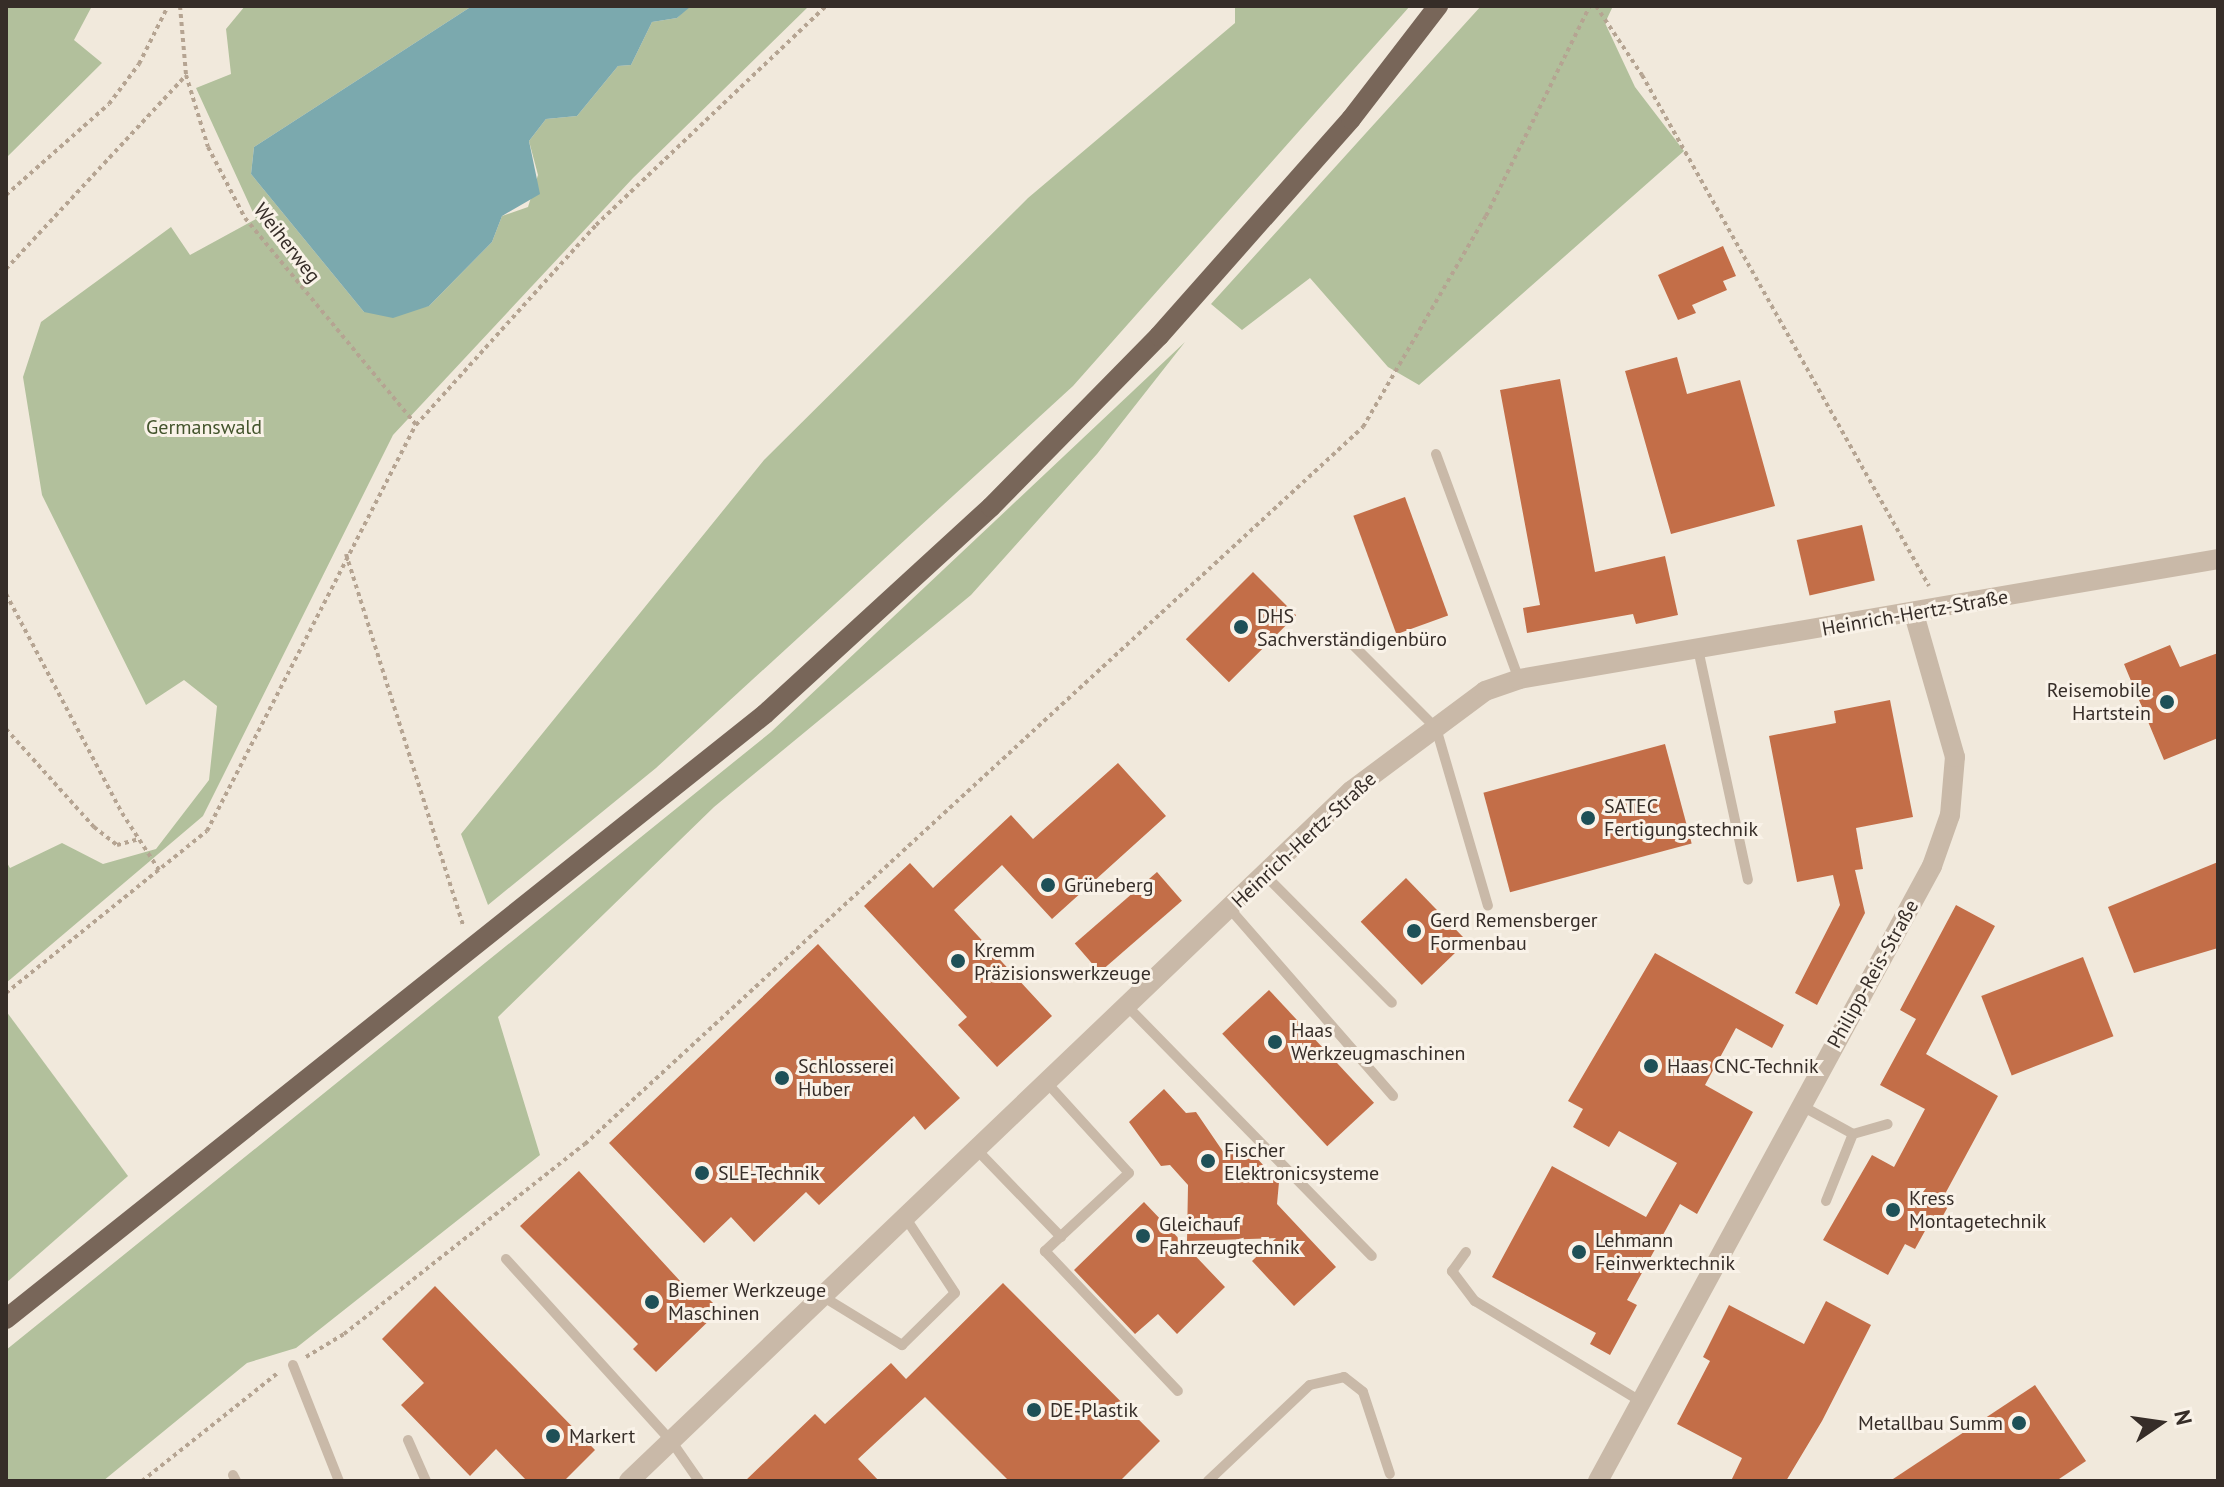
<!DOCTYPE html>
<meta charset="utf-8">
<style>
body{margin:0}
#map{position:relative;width:2224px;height:1487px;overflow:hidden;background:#f1e9dc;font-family:"PT Sans",sans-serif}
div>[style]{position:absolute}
.green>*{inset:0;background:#b2c09c}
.water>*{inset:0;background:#7ba9ae}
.building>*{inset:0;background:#c36e48;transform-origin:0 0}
.path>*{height:4px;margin-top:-2px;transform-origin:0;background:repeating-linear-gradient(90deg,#b5a492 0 4px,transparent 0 8px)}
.lane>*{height:10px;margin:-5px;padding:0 5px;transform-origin:5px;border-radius:5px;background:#c9b9a8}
.street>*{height:20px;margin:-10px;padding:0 10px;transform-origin:10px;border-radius:10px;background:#c9b9a8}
.primary>*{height:20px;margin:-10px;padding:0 10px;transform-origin:10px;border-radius:10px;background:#786659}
.dots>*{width:22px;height:22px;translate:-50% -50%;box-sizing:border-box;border:4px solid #f9f2e8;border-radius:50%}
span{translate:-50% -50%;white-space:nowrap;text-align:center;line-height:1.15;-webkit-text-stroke:6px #f9f2e8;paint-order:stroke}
.street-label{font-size:20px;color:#362d28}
.park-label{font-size:20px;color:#43542c}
.poi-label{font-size:20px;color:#362d28}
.left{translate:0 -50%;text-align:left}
.right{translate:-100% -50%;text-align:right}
.frame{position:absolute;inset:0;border:8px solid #362d28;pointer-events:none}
.north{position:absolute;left:2120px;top:1383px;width:80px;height:80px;-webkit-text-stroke:6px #f9f2e8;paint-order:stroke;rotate:77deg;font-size:22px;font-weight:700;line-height:32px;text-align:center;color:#362d28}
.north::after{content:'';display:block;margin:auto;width:28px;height:36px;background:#362d28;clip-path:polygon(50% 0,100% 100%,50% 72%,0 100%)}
</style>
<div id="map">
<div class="green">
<i style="clip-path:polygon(6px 6px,92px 6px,74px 40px,102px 63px,6px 158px)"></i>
<i style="clip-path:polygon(245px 6px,472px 6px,254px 147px,251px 174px,364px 312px,429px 306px,492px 242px,502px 216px,528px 207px,538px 175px,529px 141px,546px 119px,577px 116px,618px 66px,631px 65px,652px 22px,677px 18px,690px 6px,809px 6px,633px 178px,393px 435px,203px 816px,6px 983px,6px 861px,10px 868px,62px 843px,103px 864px,156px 849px,209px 780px,217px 706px,184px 680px,146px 705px,42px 495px,23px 377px,41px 322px,171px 227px,190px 255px,256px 219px,196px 88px,231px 74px,226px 29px)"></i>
<i style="clip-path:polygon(1235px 6px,1410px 6px,1073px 386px,656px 768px,488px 905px,461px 834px,764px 460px,1028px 198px,1235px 23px)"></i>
<i style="clip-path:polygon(1481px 6px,1613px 6px,1605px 23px,1635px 87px,1684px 151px,1419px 385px,1388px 367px,1310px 278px,1242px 330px,1211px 304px)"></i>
<i style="clip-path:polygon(1185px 342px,1097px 454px,971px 595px,714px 807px,498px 1017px,540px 1155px,296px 1348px,247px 1363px,103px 1481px,6px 1481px,6px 1350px,771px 732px)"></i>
<i style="clip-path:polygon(6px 1011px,128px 1176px,6px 1283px)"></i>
</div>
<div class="water">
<i style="clip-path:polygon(472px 6px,690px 7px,677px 18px,652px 22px,631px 65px,618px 66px,577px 116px,546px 119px,529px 141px,540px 194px,502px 216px,492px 242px,429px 306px,393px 318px,364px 312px,251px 174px,254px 147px)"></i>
</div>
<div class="building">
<i style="clip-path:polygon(1723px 246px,1736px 276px,1723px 281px,1727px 290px,1692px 305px,1696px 313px,1678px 320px,1658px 275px)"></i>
<i style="clip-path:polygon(1677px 357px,1687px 394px,1740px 380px,1775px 506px,1671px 534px,1625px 371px)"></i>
<i style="clip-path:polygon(1560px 379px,1595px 572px,1665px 556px,1678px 615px,1636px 624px,1633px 614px,1527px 633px,1523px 608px,1540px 605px,1500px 390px)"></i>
<i style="left:1405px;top:497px;width:126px;height:55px;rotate:70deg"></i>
<i style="left:1862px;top:525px;width:57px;height:67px;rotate:77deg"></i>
<i style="left:1253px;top:572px;width:61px;height:95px;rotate:45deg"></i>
<i style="clip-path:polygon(2170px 645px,2180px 667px,2218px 653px,2218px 738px,2164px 760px,2124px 664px)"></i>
<i style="clip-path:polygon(1890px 700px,1913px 817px,1856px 828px,1863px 869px,1855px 870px,1865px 913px,1817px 1005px,1795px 993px,1840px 905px,1833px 875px,1797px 882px,1769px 736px,1836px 723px,1834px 711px)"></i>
<i style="left:1665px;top:744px;width:103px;height:188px;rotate:75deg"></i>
<i style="clip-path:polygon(1118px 763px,1166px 816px,1052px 919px,1002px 865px,954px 910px,1052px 1016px,997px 1067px,958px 1025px,967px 1017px,864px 906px,910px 863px,933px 888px,1011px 815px,1033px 839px)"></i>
<i style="clip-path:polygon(2218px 862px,2218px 948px,2134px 973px,2108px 907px)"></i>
<i style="left:1157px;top:872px;width:38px;height:109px;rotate:49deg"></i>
<i style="left:1406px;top:878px;width:88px;height:63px;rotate:46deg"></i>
<i style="clip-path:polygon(1956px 905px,1995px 926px,1926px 1054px,1998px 1096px,1945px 1194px,1952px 1199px,1938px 1225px,1931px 1220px,1915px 1249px,1905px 1244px,1888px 1275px,1823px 1240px,1872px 1155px,1894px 1167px,1925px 1109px,1880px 1085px,1916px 1019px,1900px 1010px)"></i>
<i style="clip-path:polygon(818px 944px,960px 1098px,925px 1130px,914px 1116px,819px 1205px,806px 1192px,754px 1242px,731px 1217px,704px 1243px,609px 1143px)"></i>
<i style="clip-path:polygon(1655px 953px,1784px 1025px,1772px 1048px,1736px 1028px,1705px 1085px,1753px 1112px,1697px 1214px,1680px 1204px,1627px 1300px,1637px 1305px,1610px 1355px,1590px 1344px,1596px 1333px,1492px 1277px,1552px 1166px,1646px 1217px,1677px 1163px,1619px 1131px,1609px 1147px,1573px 1127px,1583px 1109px,1568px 1101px)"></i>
<i style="left:2083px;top:957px;width:85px;height:109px;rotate:69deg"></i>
<i style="left:1269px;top:990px;width:154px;height:64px;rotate:47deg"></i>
<i style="clip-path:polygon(1164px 1089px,1186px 1113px,1196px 1112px,1224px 1153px,1253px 1154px,1279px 1182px,1277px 1204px,1336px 1267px,1294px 1306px,1252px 1261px,1276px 1238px,1187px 1241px,1188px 1185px,1170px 1165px,1161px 1166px,1129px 1122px)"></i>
<i style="clip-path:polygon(579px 1171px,692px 1294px,698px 1288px,720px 1310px,656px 1372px,633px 1349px,638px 1344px,520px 1226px)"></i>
<i style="clip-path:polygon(1144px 1202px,1225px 1287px,1177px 1334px,1158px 1314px,1135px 1334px,1074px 1270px)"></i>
<i style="clip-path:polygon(1003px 1283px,1160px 1441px,1120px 1481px,1009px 1481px,925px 1397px,858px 1459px,879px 1481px,745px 1481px,815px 1414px,825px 1424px,891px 1363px,906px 1379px)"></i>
<i style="clip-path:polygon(435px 1286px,595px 1450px,564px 1481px,527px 1481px,496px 1449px,470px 1476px,401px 1405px,424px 1383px,382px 1339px)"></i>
<i style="clip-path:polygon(1826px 1301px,1871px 1325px,1822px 1421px,1786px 1481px,1731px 1481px,1742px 1458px,1677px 1424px,1710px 1361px,1703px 1357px,1729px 1305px,1804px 1344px)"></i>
<i style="clip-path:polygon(2035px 1385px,2086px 1461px,2056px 1481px,1890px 1481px)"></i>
</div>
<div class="path">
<i style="left:180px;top:6px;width:69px;rotate:85deg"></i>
<i style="left:186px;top:75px;width:75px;rotate:73deg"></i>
<i style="left:208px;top:147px;width:80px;rotate:62.5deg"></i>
<i style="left:245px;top:218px;width:268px;rotate:50.4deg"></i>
<i style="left:1596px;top:6px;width:83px;rotate:56.3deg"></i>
<i style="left:1642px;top:75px;width:586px;rotate:60.68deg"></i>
<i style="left:6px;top:195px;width:137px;rotate:-41.5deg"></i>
<i style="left:109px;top:104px;width:50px;rotate:-53.1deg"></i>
<i style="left:139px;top:64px;width:65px;rotate:-63.4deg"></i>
<i style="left:6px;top:269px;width:265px;rotate:-47.1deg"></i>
<i style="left:346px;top:554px;width:390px;rotate:72.5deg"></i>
<i style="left:6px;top:594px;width:248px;rotate:62.1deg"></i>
<i style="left:122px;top:813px;width:68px;rotate:57deg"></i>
<i style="left:6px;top:729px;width:132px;rotate:48.1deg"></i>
<i style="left:94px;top:827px;width:29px;rotate:38deg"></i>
<i style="left:117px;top:845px;width:23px;rotate:-15deg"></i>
<i style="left:6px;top:993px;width:258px;rotate:-38.9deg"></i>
<i style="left:207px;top:831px;width:457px;rotate:-62.8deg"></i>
<i style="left:416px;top:425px;width:269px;rotate:-48deg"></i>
<i style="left:596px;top:225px;width:318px;rotate:-43.6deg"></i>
<i style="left:306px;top:1357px;width:44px;rotate:-31.2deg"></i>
<i style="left:344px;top:1334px;width:307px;rotate:-38.3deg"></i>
<i style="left:585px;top:1144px;width:1058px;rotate:-42.66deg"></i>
<i style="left:1363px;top:427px;width:244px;rotate:-59.8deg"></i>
<i style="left:1486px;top:216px;width:234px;rotate:-63.7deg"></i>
<i style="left:142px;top:1481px;width:174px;rotate:-38.5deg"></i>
</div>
<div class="lane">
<i style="left:1436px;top:454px;width:240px;rotate:69.8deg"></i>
<i style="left:1344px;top:636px;width:130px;rotate:45deg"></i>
<i style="left:1436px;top:728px;width:185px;rotate:73.7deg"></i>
<i style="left:1698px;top:649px;width:236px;rotate:77.8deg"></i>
<i style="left:1265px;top:875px;width:180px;rotate:45.2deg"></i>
<i style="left:1230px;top:909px;width:248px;rotate:48.9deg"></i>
<i style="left:1129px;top:1008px;width:347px;rotate:45.6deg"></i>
<i style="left:1048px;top:1084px;width:120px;rotate:47.7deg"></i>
<i style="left:1129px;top:1173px;width:115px;rotate:137.1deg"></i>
<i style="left:1045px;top:1251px;width:193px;rotate:46.5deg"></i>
<i style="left:1802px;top:1106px;width:58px;rotate:28.8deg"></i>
<i style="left:1853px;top:1134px;width:36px;rotate:-16deg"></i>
<i style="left:977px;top:1150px;width:121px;rotate:46deg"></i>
<i style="left:1826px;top:1201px;width:72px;rotate:-68.1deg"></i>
<i style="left:1466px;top:1252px;width:24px;rotate:126deg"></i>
<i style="left:1452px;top:1271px;width:38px;rotate:53deg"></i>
<i style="left:1475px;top:1301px;width:195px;rotate:31.2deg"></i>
<i style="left:506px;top:1259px;width:247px;rotate:47.8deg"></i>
<i style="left:672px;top:1442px;width:47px;rotate:55.3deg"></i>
<i style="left:822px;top:1296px;width:94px;rotate:31.5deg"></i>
<i style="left:902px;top:1345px;width:74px;rotate:-44.5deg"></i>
<i style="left:955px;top:1293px;width:91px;rotate:-123.3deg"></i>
<i style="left:293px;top:1365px;width:125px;rotate:68.4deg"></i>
<i style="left:408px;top:1440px;width:45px;rotate:66.3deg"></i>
<i style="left:233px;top:1475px;width:7px;rotate:63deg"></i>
<i style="left:1208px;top:1481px;width:140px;rotate:-43.3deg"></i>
<i style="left:1310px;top:1385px;width:35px;rotate:-13deg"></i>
<i style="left:1344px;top:1377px;width:24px;rotate:38deg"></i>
<i style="left:1363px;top:1392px;width:86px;rotate:71.8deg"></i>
</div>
<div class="street">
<i style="left:629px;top:1481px;width:999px;rotate:-43.7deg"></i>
<i style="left:1351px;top:791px;width:167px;rotate:-36.7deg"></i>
<i style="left:1485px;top:691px;width:36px;rotate:-19deg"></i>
<i style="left:1519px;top:679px;width:709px;rotate:-9.74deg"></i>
<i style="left:1598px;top:1481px;width:700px;rotate:-61.49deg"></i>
<i style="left:1932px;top:866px;width:54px;rotate:-70.6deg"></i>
<i style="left:1950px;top:815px;width:58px;rotate:-85.1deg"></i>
<i style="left:1955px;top:757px;width:149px;rotate:-106deg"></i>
</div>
<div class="primary">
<i style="left:6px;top:1319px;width:971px;rotate:-38.56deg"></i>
<i style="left:765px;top:714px;width:306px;rotate:-42.5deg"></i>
<i style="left:991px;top:507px;width:240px;rotate:-45.5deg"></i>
<i style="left:1159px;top:336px;width:290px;rotate:-48.5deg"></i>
<i style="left:1351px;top:119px;width:143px;rotate:-52.4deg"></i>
</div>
<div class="dots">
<i style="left:1241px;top:627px;background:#1e5057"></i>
<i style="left:2167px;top:702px;background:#1e5057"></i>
<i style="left:1588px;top:818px;background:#1e5057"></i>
<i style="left:1048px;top:885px;background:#1e5057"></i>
<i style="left:1414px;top:931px;background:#1e5057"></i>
<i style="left:958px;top:961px;background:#1e5057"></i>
<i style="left:1275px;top:1042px;background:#1e5057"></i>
<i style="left:1651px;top:1066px;background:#1e5057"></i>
<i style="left:782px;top:1078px;background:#1e5057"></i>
<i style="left:1208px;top:1161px;background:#1e5057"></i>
<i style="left:702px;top:1173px;background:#1e5057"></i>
<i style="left:1893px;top:1210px;background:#1e5057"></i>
<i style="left:1143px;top:1236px;background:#1e5057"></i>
<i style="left:1579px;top:1252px;background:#1e5057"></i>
<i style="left:652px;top:1302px;background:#1e5057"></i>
<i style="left:1034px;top:1410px;background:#1e5057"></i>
<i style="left:2019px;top:1423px;background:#1e5057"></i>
<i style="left:553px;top:1436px;background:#1e5057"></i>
</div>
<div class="street-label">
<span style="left:287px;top:243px;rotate:52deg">Weiherweg</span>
<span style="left:1915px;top:613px;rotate:-10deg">Heinrich-Hertz-Straße</span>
<span style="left:1304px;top:840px;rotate:-43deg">Heinrich-Hertz-Straße</span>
<span style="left:1873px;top:974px;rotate:-61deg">Philipp-Reis-Straße</span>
</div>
<div class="park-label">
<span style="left:204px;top:427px">Germanswald</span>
</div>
<div class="poi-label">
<span class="left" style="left:1257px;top:628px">DHS<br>Sachverständigenbüro</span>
<span class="right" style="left:2151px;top:702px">Reisemobile<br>Hartstein</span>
<span class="left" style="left:1604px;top:818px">SATEC<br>Fertigungstechnik</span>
<span class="left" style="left:1064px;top:885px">Grüneberg</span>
<span class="left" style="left:1430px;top:932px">Gerd Remensberger<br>Formenbau</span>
<span class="left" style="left:974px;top:962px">Kremm<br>Präzisionswerkzeuge</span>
<span class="left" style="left:1291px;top:1042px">Haas<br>Werkzeugmaschinen</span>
<span class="left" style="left:798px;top:1078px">Schlosserei<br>Huber</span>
<span class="left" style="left:1667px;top:1066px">Haas CNC-Technik</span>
<span class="left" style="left:1224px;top:1162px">Fischer<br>Elektronicsysteme</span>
<span class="left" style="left:718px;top:1173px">SLE-Technik</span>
<span class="left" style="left:1909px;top:1210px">Kress<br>Montagetechnik</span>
<span class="left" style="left:1159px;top:1236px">Gleichauf<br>Fahrzeugtechnik</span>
<span class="left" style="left:1595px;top:1252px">Lehmann<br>Feinwerktechnik</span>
<span class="left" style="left:668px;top:1302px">Biemer Werkzeuge<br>Maschinen</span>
<span class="left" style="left:1050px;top:1410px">DE-Plastik</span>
<span class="right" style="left:2003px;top:1423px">Metallbau Summ</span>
<span class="left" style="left:569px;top:1436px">Markert</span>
</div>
<div class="frame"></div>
<div class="north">N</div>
</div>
